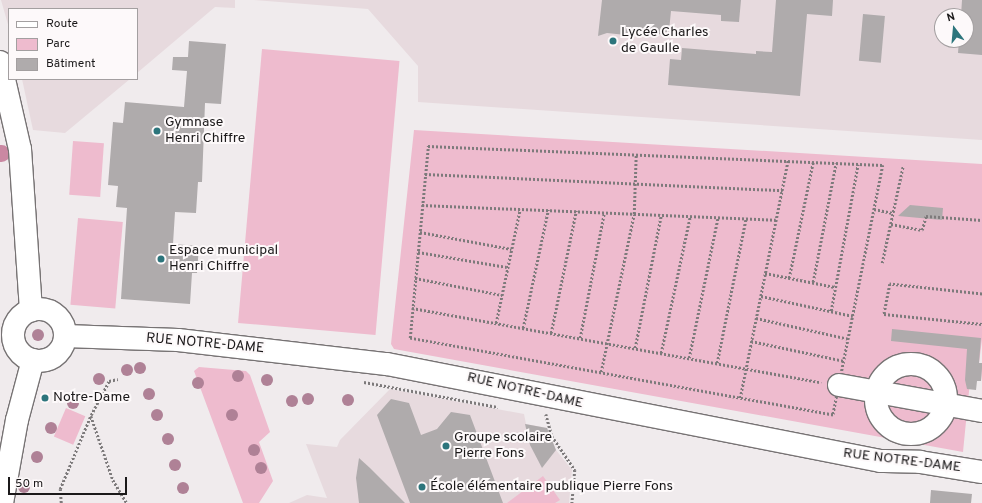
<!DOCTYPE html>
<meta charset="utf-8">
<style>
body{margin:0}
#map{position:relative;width:982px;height:503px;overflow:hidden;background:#f0ebed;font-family:Overpass,sans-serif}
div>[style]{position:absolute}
.built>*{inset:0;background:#e7dade}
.green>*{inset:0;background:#eebbce;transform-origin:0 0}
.canal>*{height:17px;margin:-8.5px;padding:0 8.5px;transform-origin:8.5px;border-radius:8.5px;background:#ca88a2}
.building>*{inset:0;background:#afabac;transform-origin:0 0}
.path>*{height:2.5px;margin-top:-1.25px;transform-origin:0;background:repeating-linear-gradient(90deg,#7d7a7b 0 2px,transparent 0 4px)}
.roads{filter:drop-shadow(1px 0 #777374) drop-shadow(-1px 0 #777374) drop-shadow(0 1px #777374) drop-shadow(0 -1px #777374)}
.minor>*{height:22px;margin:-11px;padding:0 11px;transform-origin:11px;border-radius:11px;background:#fff}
.minor>.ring{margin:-11px;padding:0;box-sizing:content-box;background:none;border:22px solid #fff;border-radius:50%}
.trees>*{width:12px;height:12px;margin:-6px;border-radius:50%;background:#af8196}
.dots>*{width:11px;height:11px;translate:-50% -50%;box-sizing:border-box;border:2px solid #fdf9fa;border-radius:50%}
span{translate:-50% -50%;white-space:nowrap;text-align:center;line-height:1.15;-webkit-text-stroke:4px #fdf9fa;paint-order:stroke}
.poi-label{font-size:14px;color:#1b191a}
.left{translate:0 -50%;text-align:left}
.street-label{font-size:14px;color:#1b191a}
.legend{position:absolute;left:8px;top:8px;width:130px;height:72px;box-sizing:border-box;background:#fdf9fa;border:1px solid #a39fa0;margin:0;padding:5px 7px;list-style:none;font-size:12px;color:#1b191a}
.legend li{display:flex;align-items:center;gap:8px;height:20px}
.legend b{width:20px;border:1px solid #a39fa0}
.north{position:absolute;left:934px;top:8px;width:40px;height:40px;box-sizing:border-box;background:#fdf9fa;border:1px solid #a39fa0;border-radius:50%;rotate:344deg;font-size:11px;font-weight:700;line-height:16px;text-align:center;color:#1b191a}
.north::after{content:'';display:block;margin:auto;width:14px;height:18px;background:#2c757c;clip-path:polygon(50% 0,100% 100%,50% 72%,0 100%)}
.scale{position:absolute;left:8px;top:477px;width:119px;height:18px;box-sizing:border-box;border:2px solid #1b191a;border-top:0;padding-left:5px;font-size:12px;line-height:14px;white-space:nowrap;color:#1b191a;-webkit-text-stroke:3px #fdf9fa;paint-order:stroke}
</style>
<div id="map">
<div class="built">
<i style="clip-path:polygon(1px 0,235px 0,235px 8px,215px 7px,137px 73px,137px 9px,9px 9px,9px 28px)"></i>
<i style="clip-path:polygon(evenodd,254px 0,982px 0,982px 140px,418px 102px,418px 66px,368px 9px,254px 0,942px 16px,966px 16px,966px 40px,942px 40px,942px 16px)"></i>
<i style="clip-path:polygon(22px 79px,130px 79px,65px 133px,33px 130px)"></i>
<i style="clip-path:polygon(390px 389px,524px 414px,526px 424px,547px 428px,556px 450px,572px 470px,569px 503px,289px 503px,307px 495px,327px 498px,306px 444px,337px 447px,340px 440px)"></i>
</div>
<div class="green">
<i style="left:262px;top:49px;width:138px;height:275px;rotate:5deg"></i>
<i style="clip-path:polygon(414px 130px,982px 164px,982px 339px,979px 363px,982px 363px,982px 368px,981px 381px,970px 381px,963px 452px,394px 349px,391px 344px)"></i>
<i style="left:73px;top:141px;width:31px;height:54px;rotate:4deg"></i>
<i style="left:78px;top:218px;width:45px;height:87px;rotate:5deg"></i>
<i style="clip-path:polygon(199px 367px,246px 371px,250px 375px,270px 432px,259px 442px,273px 481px,259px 503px,243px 503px,194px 371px)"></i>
<i style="left:66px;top:408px;width:21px;height:31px;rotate:23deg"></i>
<i style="clip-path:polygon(543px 476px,560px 500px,555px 503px,507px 503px)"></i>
</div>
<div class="canal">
<i style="left:0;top:153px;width:1px"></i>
</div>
<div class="building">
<i style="clip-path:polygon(602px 0,741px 0,739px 22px,721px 21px,721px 15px,671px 11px,669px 31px,651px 37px,651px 30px,635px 36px,607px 33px,598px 36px)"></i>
<i style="clip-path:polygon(776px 0,833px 0,832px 16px,807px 14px,800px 96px,668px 85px,670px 59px,681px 60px,682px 48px,756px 54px,756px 51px,772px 52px)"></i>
<i style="clip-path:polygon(962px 0,982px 0,982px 55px,958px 53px,959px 40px,966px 40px,966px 16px,961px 16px)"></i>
<i style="left:863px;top:14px;width:22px;height:47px;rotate:5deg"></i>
<i style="clip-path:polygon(189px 41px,226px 44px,221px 104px,205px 103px,202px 182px,198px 182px,196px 213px,175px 212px,173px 244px,199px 246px,197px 273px,192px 273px,190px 304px,121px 299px,127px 208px,116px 207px,118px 186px,108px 185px,113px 122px,123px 123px,125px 102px,184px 107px,187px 71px,172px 70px,173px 57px,188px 57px)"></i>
<i style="clip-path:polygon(910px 205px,943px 208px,942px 220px,898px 216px)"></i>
<i style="clip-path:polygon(892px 329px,981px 338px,979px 363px,982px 363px,982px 368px,981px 381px,977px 381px,976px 390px,967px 389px,965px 380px,967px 349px,891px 341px)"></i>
<i style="clip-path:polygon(391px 399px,409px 403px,421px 435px,437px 429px,451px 412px,470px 415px,503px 503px,410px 503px,377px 415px)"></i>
<i style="clip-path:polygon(525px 424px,547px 428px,556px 450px,542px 468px,530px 445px)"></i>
<i style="clip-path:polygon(359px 458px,370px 468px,405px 503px,359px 503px,356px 478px)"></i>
<i style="clip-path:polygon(931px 490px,972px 494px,971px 503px,930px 503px)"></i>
</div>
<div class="path">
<i style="left:428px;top:146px;width:455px;rotate:2.4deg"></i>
<i style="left:883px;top:165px;width:255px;rotate:101.3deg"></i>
<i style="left:833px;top:415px;width:430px;rotate:-169.7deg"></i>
<i style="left:410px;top:338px;width:193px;rotate:-84.6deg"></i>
<i style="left:425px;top:174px;width:358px;rotate:2.6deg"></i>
<i style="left:422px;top:205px;width:354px;rotate:2.4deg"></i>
<i style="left:874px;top:209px;width:19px;rotate:12deg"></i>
<i style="left:891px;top:224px;width:32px;rotate:11deg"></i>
<i style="left:922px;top:230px;width:15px;rotate:-74deg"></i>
<i style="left:926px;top:216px;width:56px;rotate:4.1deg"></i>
<i style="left:420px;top:232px;width:93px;rotate:10.6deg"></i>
<i style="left:418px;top:252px;width:90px;rotate:9.6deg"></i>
<i style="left:882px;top:263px;width:99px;rotate:-77.8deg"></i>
<i style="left:765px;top:273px;width:71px;rotate:11.3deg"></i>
<i style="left:415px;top:278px;width:89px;rotate:11.1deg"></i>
<i style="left:789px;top:278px;width:118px;rotate:-78.3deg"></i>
<i style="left:813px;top:282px;width:121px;rotate:-79.1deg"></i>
<i style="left:982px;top:294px;width:93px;rotate:-173.8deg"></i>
<i style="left:890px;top:284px;width:31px;rotate:101deg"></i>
<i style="left:884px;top:314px;width:99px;rotate:5.8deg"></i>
<i style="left:761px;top:296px;width:94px;rotate:12.3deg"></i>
<i style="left:412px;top:308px;width:416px;rotate:10.3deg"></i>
<i style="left:831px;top:311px;width:149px;rotate:-79.6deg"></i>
<i style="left:756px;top:318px;width:95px;rotate:12.7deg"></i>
<i style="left:496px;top:323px;width:116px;rotate:-78.1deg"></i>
<i style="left:523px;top:328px;width:121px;rotate:-78deg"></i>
<i style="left:551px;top:333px;width:125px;rotate:-78.4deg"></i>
<i style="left:580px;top:338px;width:127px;rotate:-79.1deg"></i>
<i style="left:751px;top:341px;width:95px;rotate:12.1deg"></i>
<i style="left:635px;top:348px;width:136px;rotate:-78.9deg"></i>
<i style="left:661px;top:353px;width:140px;rotate:-78deg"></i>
<i style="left:689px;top:358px;width:144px;rotate:-78.4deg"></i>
<i style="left:717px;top:363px;width:148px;rotate:-78.7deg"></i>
<i style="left:601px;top:372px;width:161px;rotate:-78.2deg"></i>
<i style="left:634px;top:214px;width:59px;rotate:-88.1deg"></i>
<i style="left:364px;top:382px;width:136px;rotate:10.6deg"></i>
<i style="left:740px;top:398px;width:242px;rotate:-78.6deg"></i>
<i style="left:546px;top:414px;width:23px;rotate:75deg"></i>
<i style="left:552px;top:436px;width:41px;rotate:55.9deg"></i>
<i style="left:575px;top:470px;width:33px;rotate:95deg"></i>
<i style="left:91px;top:416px;width:68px;rotate:71deg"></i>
<i style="left:113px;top:480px;width:27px;rotate:59deg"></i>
<i style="left:61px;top:503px;width:14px;rotate:-94deg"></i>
<i style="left:60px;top:489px;width:80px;rotate:-67.3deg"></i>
<i style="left:91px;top:415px;width:38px;rotate:-62deg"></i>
<i style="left:109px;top:381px;width:9px;rotate:-13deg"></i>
</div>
<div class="roads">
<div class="minor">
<i style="left:0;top:62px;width:89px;rotate:77.1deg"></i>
<i style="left:20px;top:149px;width:162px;rotate:86.1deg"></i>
<i class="ring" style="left:13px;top:309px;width:30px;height:30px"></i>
<i style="left:65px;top:336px;width:113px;rotate:2deg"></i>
<i style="left:178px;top:340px;width:210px;rotate:6.6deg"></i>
<i style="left:387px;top:364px;width:503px;rotate:11.11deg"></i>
<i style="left:881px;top:461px;width:39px;rotate:1deg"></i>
<i style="left:920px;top:462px;width:63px;rotate:9.2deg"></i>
<i class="ring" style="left:876px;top:364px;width:48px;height:48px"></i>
<i style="left:839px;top:385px;width:145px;rotate:10.3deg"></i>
<i style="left:2px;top:503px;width:84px;rotate:-79.8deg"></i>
<i style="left:17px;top:420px;width:62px;rotate:-75.1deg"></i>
</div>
</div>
<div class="trees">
<i style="left:38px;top:335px"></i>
<i style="left:140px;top:368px"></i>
<i style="left:127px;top:370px"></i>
<i style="left:238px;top:376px"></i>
<i style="left:99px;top:379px"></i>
<i style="left:267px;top:380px"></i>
<i style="left:198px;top:383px"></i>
<i style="left:149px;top:394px"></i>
<i style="left:308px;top:399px"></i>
<i style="left:348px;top:400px"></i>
<i style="left:292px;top:401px"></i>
<i style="left:73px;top:403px"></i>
<i style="left:157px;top:415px"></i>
<i style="left:232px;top:415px"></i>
<i style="left:51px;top:428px"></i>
<i style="left:168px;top:439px"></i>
<i style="left:254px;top:450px"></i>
<i style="left:37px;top:457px"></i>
<i style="left:175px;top:465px"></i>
<i style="left:261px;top:468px"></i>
<i style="left:24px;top:487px"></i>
<i style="left:183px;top:488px"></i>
</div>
<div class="dots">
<i style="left:613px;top:41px;background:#2c757c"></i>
<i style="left:157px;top:131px;background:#2c757c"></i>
<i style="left:161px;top:259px;background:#2c757c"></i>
<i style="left:45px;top:398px;background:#2c757c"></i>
<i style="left:446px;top:446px;background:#2c757c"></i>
<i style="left:422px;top:487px;background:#2c757c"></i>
</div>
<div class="poi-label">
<span class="left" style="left:621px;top:41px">Lycée Charles<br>de Gaulle</span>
<span class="left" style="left:165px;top:131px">Gymnase<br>Henri Chiffre</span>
<span class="left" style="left:169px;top:259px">Espace municipal<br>Henri Chiffre</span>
<span class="left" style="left:53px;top:398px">Notre-Dame</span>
<span class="left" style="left:454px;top:446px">Groupe scolaire<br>Pierre Fons</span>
<span class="left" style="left:430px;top:487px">École élémentaire publique Pierre Fons</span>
</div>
<div class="street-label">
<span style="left:205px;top:344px;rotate:5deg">RUE NOTRE-DAME</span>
<span style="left:525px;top:391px;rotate:13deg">RUE NOTRE-DAME</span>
<span style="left:902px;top:461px;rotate:7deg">RUE NOTRE-DAME</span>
</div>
<ul class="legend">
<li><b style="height:5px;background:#fff"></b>Route</li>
<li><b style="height:11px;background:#eebbce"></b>Parc</li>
<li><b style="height:11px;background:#afabac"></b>Bâtiment</li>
</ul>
<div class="north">N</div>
<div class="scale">50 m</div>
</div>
